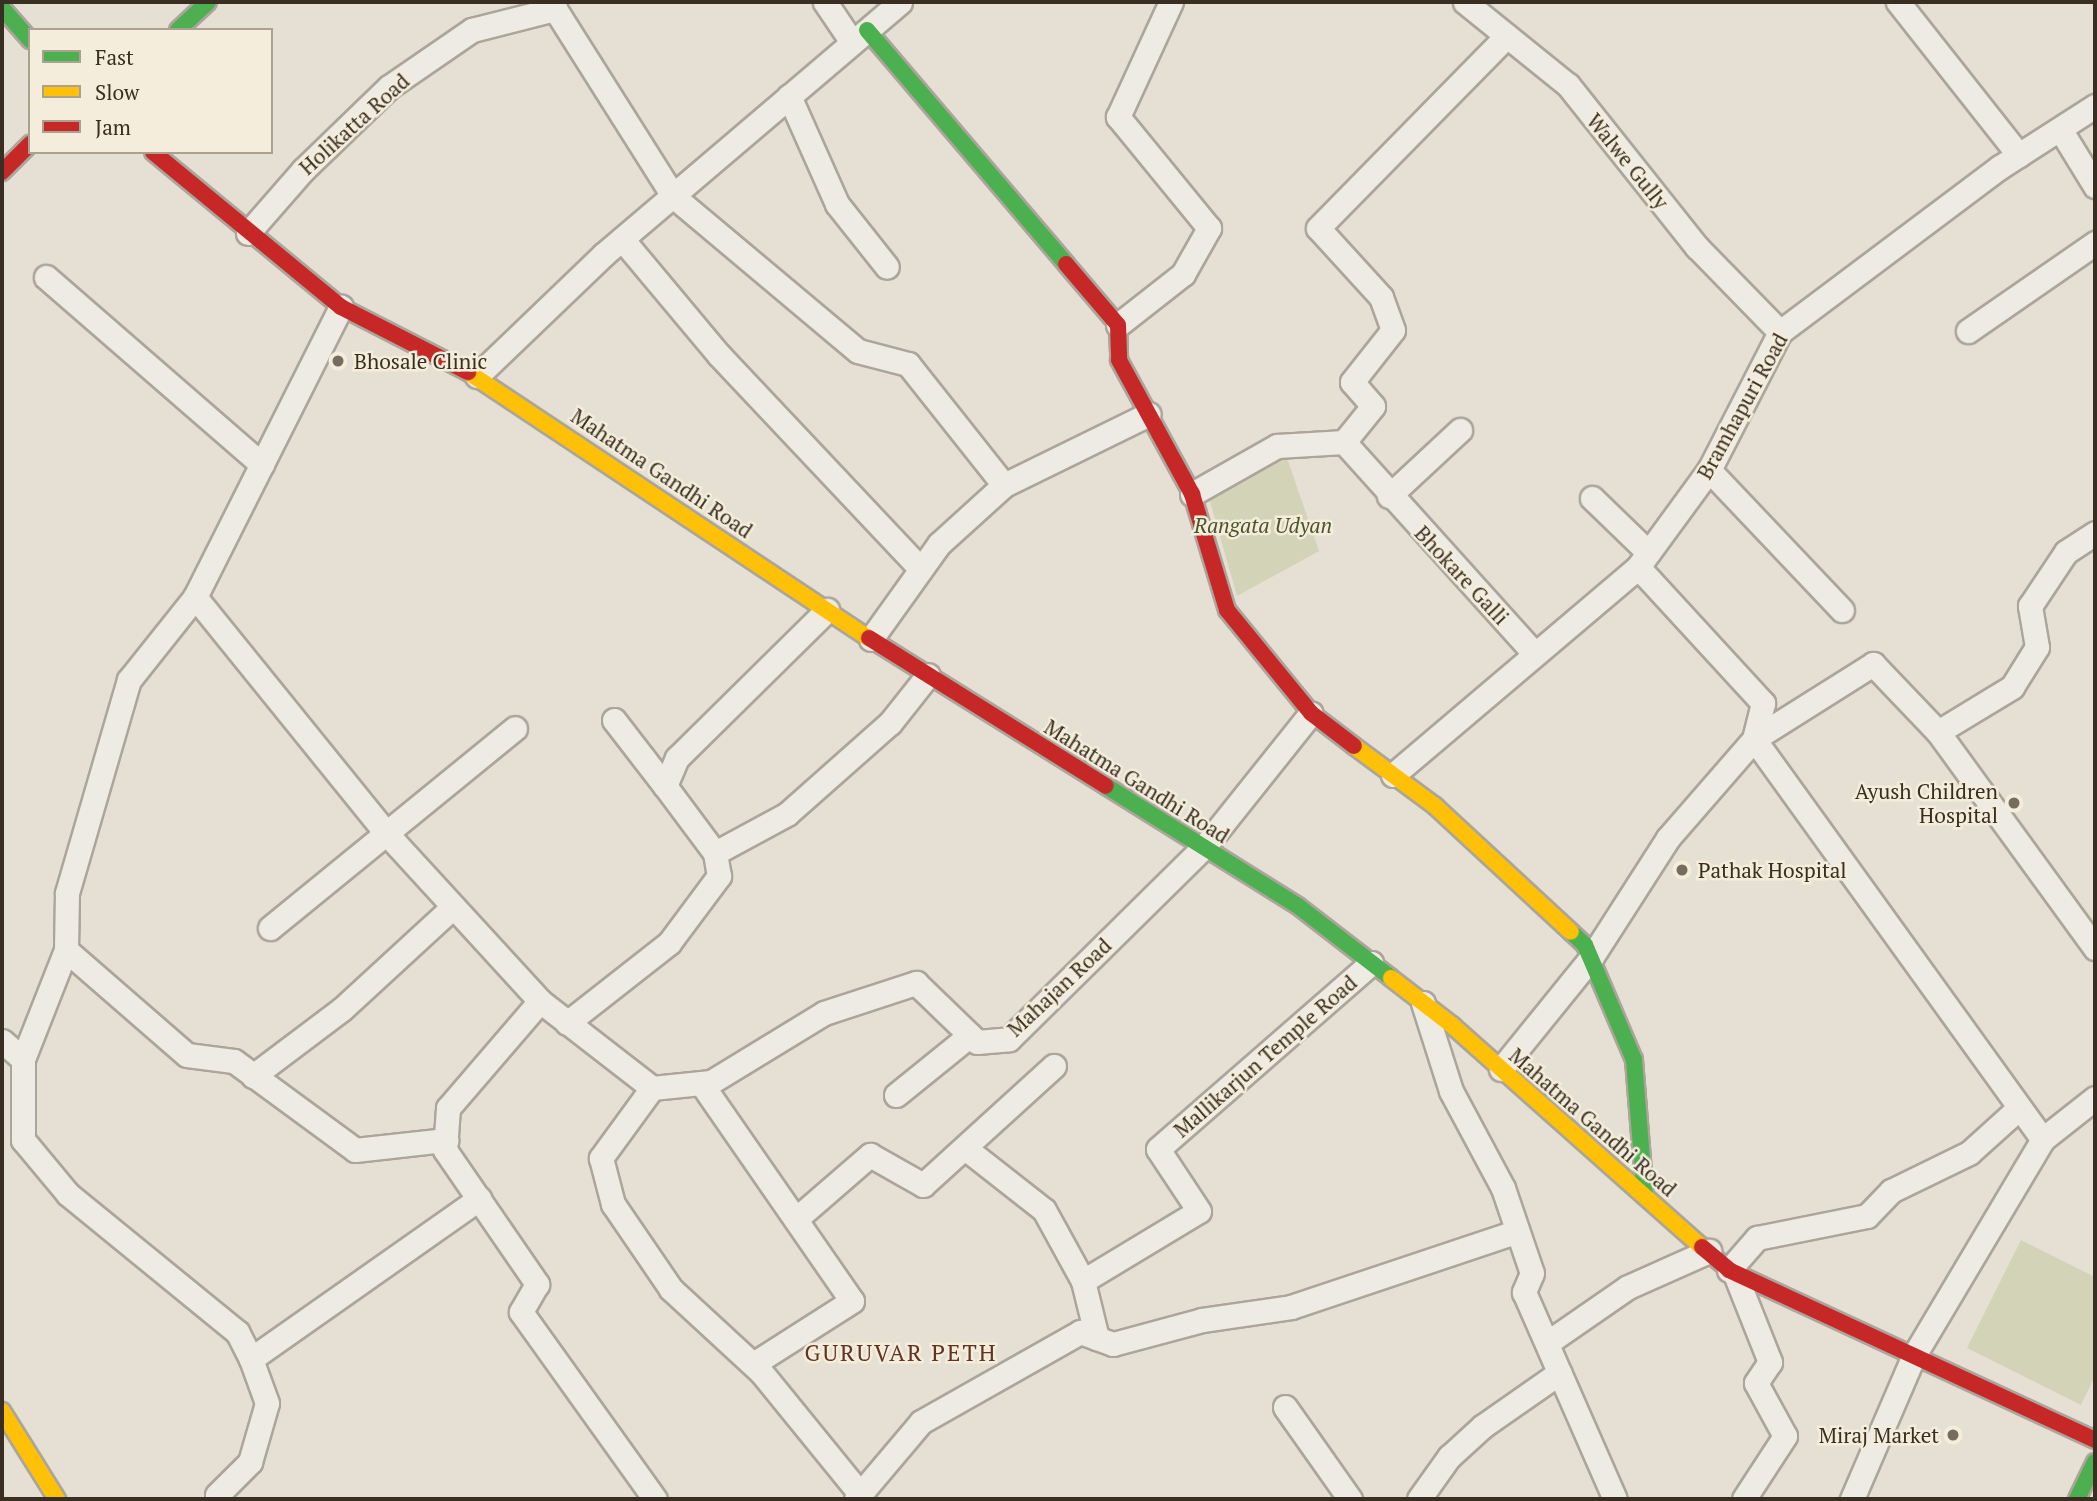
<!DOCTYPE html>
<style>
body{margin:0}
#map{position:relative;width:2097px;height:1501px;overflow:hidden;background:#e5e0d3;font-family:"PT Serif",serif}
div>[style]{position:absolute}
.green>*{inset:0;background:#d3d4b7}
.roads{filter:drop-shadow(2px 0 #aba59b) drop-shadow(-2px 0 #aba59b) drop-shadow(0 2px #aba59b) drop-shadow(0 -2px #aba59b)}
.street>*{height:23px;margin:-11.5px;padding:0 11.5px;transform-origin:11.5px;border-radius:11.5px;background:#eeebe4}
.fast>*{height:16px;margin:-8px;padding:0 8px;transform-origin:8px;border-radius:8px;background:#4caf50}
.slow>*{height:16px;margin:-8px;padding:0 8px;transform-origin:8px;border-radius:8px;background:#ffc107}
.jam>*{height:16px;margin:-8px;padding:0 8px;transform-origin:8px;border-radius:8px;background:#c62828}
.dots>*{width:19px;height:19px;translate:-50% -50%;box-sizing:border-box;border:4px solid #f4eddb;border-radius:50%}
span{translate:-50% -50%;white-space:nowrap;text-align:center;line-height:1.15;-webkit-text-stroke:5px #f4eddb;paint-order:stroke}
.street-label{font-size:21px;color:#3a2e23}
.poi-label{font-size:21px;color:#3a2e23}
.left{translate:0 -50%;text-align:left}
.right{translate:-100% -50%;text-align:right}
.park-label{font-size:21px;color:#4a552b;font-style:italic}
.neighbourhood-label{font-size:23px;color:#633426;letter-spacing:2px}
.frame{position:absolute;inset:0;border:4px solid #3a2e23;pointer-events:none}
.legend{position:absolute;left:28px;top:28px;width:245px;height:126px;box-sizing:border-box;background:#f4eddb;border:2px solid #aaa191;margin:0;padding:9px 12px;list-style:none;font-size:21px;color:#3a2e23}
.legend li{display:flex;align-items:center;gap:14px;height:35px}
.legend b{width:35px;border:2px solid #aaa191}
</style>
<div id="map">
<div class="green">
<i style="clip-path:polygon(1286px 455px,1319px 551px,1237px 596px,1209px 498px)"></i>
<i style="clip-path:polygon(2021px 1240px,2095px 1277px,2095px 1376px,2081px 1405px,1967px 1348px)"></i>
</div>
<div class="roads">
<div class="street">
<i style="left:825px;top:2px;width:48px;rotate:56deg"></i>
<i style="left:1465px;top:2px;width:132px;rotate:38.9deg"></i>
<i style="left:1568px;top:85px;width:207px;rotate:51.5deg"></i>
<i style="left:1697px;top:247px;width:119px;rotate:45.7deg"></i>
<i style="left:1898px;top:2px;width:195px;rotate:51.7deg"></i>
<i style="left:555px;top:9px;width:221px;rotate:57.7deg"></i>
<i style="left:673px;top:196px;width:241px;rotate:40deg"></i>
<i style="left:858px;top:351px;width:52px;rotate:14.6deg"></i>
<i style="left:908px;top:364px;width:154px;rotate:51.6deg"></i>
<i style="left:789px;top:96px;width:118px;rotate:66deg"></i>
<i style="left:837px;top:204px;width:80px;rotate:51.6deg"></i>
<i style="left:2060px;top:129px;width:67px;rotate:58.4deg"></i>
<i style="left:248px;top:233px;width:84px;rotate:-48.9deg"></i>
<i style="left:303px;top:170px;width:120px;rotate:-44deg"></i>
<i style="left:389px;top:87px;width:101px;rotate:-34.5deg"></i>
<i style="left:472px;top:30px;width:86px;rotate:-14.2deg"></i>
<i style="left:622px;top:239px;width:151px;rotate:50.1deg"></i>
<i style="left:719px;top:355px;width:294px;rotate:46.7deg"></i>
<i style="left:46px;top:277px;width:286px;rotate:41deg"></i>
<i style="left:1118px;top:325px;width:83px;rotate:-38.1deg"></i>
<i style="left:1183px;top:274px;width:53px;rotate:-60.5deg"></i>
<i style="left:1209px;top:228px;width:144px;rotate:-129.3deg"></i>
<i style="left:1118px;top:117px;width:127px;rotate:-65.3deg"></i>
<i style="left:1968px;top:331px;width:155px;rotate:-34.7deg"></i>
<i style="left:477px;top:376px;width:175px;rotate:-43.8deg"></i>
<i style="left:603px;top:255px;width:390px;rotate:-40.4deg"></i>
<i style="left:1344px;top:442px;width:285px;rotate:48deg"></i>
<i style="left:1709px;top:470px;width:193px;rotate:46.5deg"></i>
<i style="left:1192px;top:494px;width:98px;rotate:-29.5deg"></i>
<i style="left:1277px;top:446px;width:67px;rotate:-3.4deg"></i>
<i style="left:1344px;top:442px;width:46px;rotate:-51.1deg"></i>
<i style="left:1373px;top:406px;width:32px;rotate:-131deg"></i>
<i style="left:1352px;top:382px;width:66px;rotate:-51.7deg"></i>
<i style="left:1393px;top:330px;width:35px;rotate:-110deg"></i>
<i style="left:1381px;top:297px;width:93px;rotate:-132.4deg"></i>
<i style="left:1318px;top:228px;width:269px;rotate:-45.5deg"></i>
<i style="left:1389px;top:496px;width:97px;rotate:-42.9deg"></i>
<i style="left:1592px;top:498px;width:78px;rotate:44deg"></i>
<i style="left:1638px;top:567px;width:185px;rotate:47.4deg"></i>
<i style="left:1763px;top:703px;width:37px;rotate:104deg"></i>
<i style="left:1754px;top:739px;width:493px;rotate:54.2deg"></i>
<i style="left:2043px;top:1139px;width:252px;rotate:120.8deg"></i>
<i style="left:1914px;top:1355px;width:157px;rotate:113.3deg"></i>
<i style="left:195px;top:597px;width:305px;rotate:51deg"></i>
<i style="left:387px;top:834px;width:226px;rotate:47.5deg"></i>
<i style="left:540px;top:1001px;width:141px;rotate:130.7deg"></i>
<i style="left:448px;top:1108px;width:42px;rotate:94.1deg"></i>
<i style="left:445px;top:1150px;width:163px;rotate:55.5deg"></i>
<i style="left:537px;top:1284px;width:32px;rotate:120deg"></i>
<i style="left:521px;top:1312px;width:230px;rotate:54.4deg"></i>
<i style="left:871px;top:639px;width:117px;rotate:-54.4deg"></i>
<i style="left:939px;top:544px;width:88px;rotate:-42.2deg"></i>
<i style="left:1004px;top:485px;width:161px;rotate:-26.1deg"></i>
<i style="left:614px;top:720px;width:83px;rotate:52.3deg"></i>
<i style="left:1938px;top:732px;width:87px;rotate:-31.3deg"></i>
<i style="left:2012px;top:687px;width:47px;rotate:-58deg"></i>
<i style="left:2037px;top:647px;width:42px;rotate:-99.7deg"></i>
<i style="left:2030px;top:606px;width:65px;rotate:-56.3deg"></i>
<i style="left:2066px;top:552px;width:35px;rotate:-33deg"></i>
<i style="left:1393px;top:775px;width:321px;rotate:-40.3deg"></i>
<i style="left:1638px;top:567px;width:120px;rotate:-53.8deg"></i>
<i style="left:1709px;top:470px;width:155px;rotate:-62.8deg"></i>
<i style="left:1780px;top:332px;width:275px;rotate:-36.9deg"></i>
<i style="left:2000px;top:167px;width:113px;rotate:-32.7deg"></i>
<i style="left:715px;top:853px;width:84px;rotate:-126.7deg"></i>
<i style="left:665px;top:786px;width:30px;rotate:-67deg"></i>
<i style="left:677px;top:758px;width:211px;rotate:-44.6deg"></i>
<i style="left:270px;top:928px;width:316px;rotate:-39.2deg"></i>
<i style="left:66px;top:950px;width:160px;rotate:41deg"></i>
<i style="left:187px;top:1055px;width:47px;rotate:7.3deg"></i>
<i style="left:234px;top:1061px;width:150px;rotate:36.3deg"></i>
<i style="left:355px;top:1150px;width:92px;rotate:-6.3deg"></i>
<i style="left:540px;top:1001px;width:142px;rotate:37.8deg"></i>
<i style="left:652px;top:1088px;width:59px;rotate:-5.8deg"></i>
<i style="left:711px;top:1082px;width:132px;rotate:-31.4deg"></i>
<i style="left:824px;top:1013px;width:97px;rotate:-18.1deg"></i>
<i style="left:916px;top:983px;width:85px;rotate:44deg"></i>
<i style="left:977px;top:1042px;width:32px;rotate:-5deg"></i>
<i style="left:1009px;top:1039px;width:274px;rotate:-44.6deg"></i>
<i style="left:1204px;top:847px;width:171px;rotate:-51.4deg"></i>
<i style="left:1423px;top:1003px;width:92px;rotate:72.3deg"></i>
<i style="left:1451px;top:1091px;width:110px;rotate:61.8deg"></i>
<i style="left:1503px;top:1188px;width:90px;rotate:71.2deg"></i>
<i style="left:1532px;top:1273px;width:21px;rotate:113deg"></i>
<i style="left:1524px;top:1292px;width:226px;rotate:66.3deg"></i>
<i style="left:567px;top:1023px;width:130px;rotate:-38.1deg"></i>
<i style="left:669px;top:943px;width:84px;rotate:-53.3deg"></i>
<i style="left:719px;top:876px;width:23px;rotate:-100deg"></i>
<i style="left:715px;top:853px;width:82px;rotate:-28.4deg"></i>
<i style="left:787px;top:814px;width:137px;rotate:-41.5deg"></i>
<i style="left:890px;top:723px;width:61px;rotate:-51.6deg"></i>
<i style="left:2px;top:1041px;width:28px;rotate:41deg"></i>
<i style="left:1501px;top:1069px;width:143px;rotate:-51deg"></i>
<i style="left:1591px;top:958px;width:143px;rotate:-57.3deg"></i>
<i style="left:1668px;top:838px;width:131px;rotate:-49deg"></i>
<i style="left:1754px;top:739px;width:141px;rotate:-32.2deg"></i>
<i style="left:1873px;top:664px;width:94px;rotate:46.3deg"></i>
<i style="left:1938px;top:732px;width:267px;rotate:54deg"></i>
<i style="left:253px;top:1076px;width:111px;rotate:-37deg"></i>
<i style="left:342px;top:1009px;width:151px;rotate:-42.6deg"></i>
<i style="left:701px;top:1083px;width:265px;rotate:55.3deg"></i>
<i style="left:852px;top:1301px;width:117px;rotate:147.5deg"></i>
<i style="left:652px;top:1088px;width:87px;rotate:126.1deg"></i>
<i style="left:601px;top:1158px;width:48px;rotate:75.4deg"></i>
<i style="left:613px;top:1204px;width:103px;rotate:55.7deg"></i>
<i style="left:671px;top:1289px;width:122px;rotate:42.7deg"></i>
<i style="left:761px;top:1372px;width:157px;rotate:50.9deg"></i>
<i style="left:896px;top:1095px;width:95px;rotate:-39deg"></i>
<i style="left:2043px;top:1139px;width:66px;rotate:-38.3deg"></i>
<i style="left:965px;top:1148px;width:100px;rotate:38.1deg"></i>
<i style="left:1044px;top:1210px;width:81px;rotate:61.2deg"></i>
<i style="left:1083px;top:1281px;width:59px;rotate:76.2deg"></i>
<i style="left:796px;top:1219px;width:98px;rotate:-40.9deg"></i>
<i style="left:870px;top:1155px;width:61px;rotate:29.5deg"></i>
<i style="left:923px;top:1185px;width:177px;rotate:-42.3deg"></i>
<i style="left:1729px;top:1270px;width:43px;rotate:-48.8deg"></i>
<i style="left:1757px;top:1238px;width:112px;rotate:-11.3deg"></i>
<i style="left:1867px;top:1216px;width:35px;rotate:-46deg"></i>
<i style="left:1891px;top:1191px;width:87px;rotate:-26deg"></i>
<i style="left:1969px;top:1153px;width:67px;rotate:-42deg"></i>
<i style="left:1735px;top:1274px;width:95px;rotate:68.3deg"></i>
<i style="left:1770px;top:1362px;width:25px;rotate:124deg"></i>
<i style="left:1756px;top:1383px;width:60px;rotate:61.3deg"></i>
<i style="left:1785px;top:1436px;width:75px;rotate:123.1deg"></i>
<i style="left:1083px;top:1281px;width:135px;rotate:-31.1deg"></i>
<i style="left:1199px;top:1211px;width:74px;rotate:-123.5deg"></i>
<i style="left:1158px;top:1149px;width:283px;rotate:-41.1deg"></i>
<i style="left:1547px;top:1343px;width:98px;rotate:-34.7deg"></i>
<i style="left:1628px;top:1287px;width:89px;rotate:-24deg"></i>
<i style="left:251px;top:1359px;width:279px;rotate:-35.1deg"></i>
<i style="left:1285px;top:1407px;width:113px;rotate:54.8deg"></i>
<i style="left:219px;top:1499px;width:4px;rotate:-117deg"></i>
<i style="left:217px;top:1495px;width:47px;rotate:-45deg"></i>
<i style="left:250px;top:1462px;width:61px;rotate:-73.9deg"></i>
<i style="left:267px;top:1403px;width:47px;rotate:-110deg"></i>
<i style="left:251px;top:1359px;width:30px;rotate:-117deg"></i>
<i style="left:237px;top:1332px;width:218px;rotate:-140.8deg"></i>
<i style="left:68px;top:1194px;width:70px;rotate:-129.8deg"></i>
<i style="left:23px;top:1140px;width:81px;rotate:-90deg"></i>
<i style="left:23px;top:1059px;width:117px;rotate:-68.5deg"></i>
<i style="left:66px;top:950px;width:57px;rotate:-89deg"></i>
<i style="left:67px;top:893px;width:222px;rotate:-73.8deg"></i>
<i style="left:129px;top:680px;width:106px;rotate:-51.5deg"></i>
<i style="left:195px;top:597px;width:325px;rotate:-63.3deg"></i>
<i style="left:856px;top:1499px;width:101px;rotate:-49.8deg"></i>
<i style="left:921px;top:1422px;width:183px;rotate:-29.5deg"></i>
<i style="left:1080px;top:1332px;width:35px;rotate:20deg"></i>
<i style="left:1113px;top:1344px;width:92px;rotate:-15.1deg"></i>
<i style="left:1202px;top:1320px;width:90px;rotate:-8.3deg"></i>
<i style="left:1291px;top:1307px;width:236px;rotate:-18.5deg"></i>
<i style="left:1419px;top:1499px;width:52px;rotate:-54.5deg"></i>
<i style="left:1449px;top:1457px;width:46px;rotate:-42.4deg"></i>
<i style="left:1483px;top:1426px;width:93px;rotate:-34.9deg"></i>
</div>
<div class="fast">
<i style="left:2px;top:8px;width:43px;rotate:48.8deg"></i>
<i style="left:178px;top:30px;width:41px;rotate:-43deg"></i>
<i style="left:867px;top:30px;width:307px;rotate:49.6deg"></i>
<i style="left:1106px;top:786px;width:226px;rotate:32deg"></i>
<i style="left:1298px;top:906px;width:118px;rotate:37.7deg"></i>
<i style="left:1571px;top:932px;width:19px;rotate:43deg"></i>
<i style="left:1585px;top:945px;width:125px;rotate:66.9deg"></i>
<i style="left:1634px;top:1060px;width:137px;rotate:85.4deg"></i>
<i style="left:2077px;top:1499px;width:41px;rotate:-64.1deg"></i>
</div>
<div class="slow">
<i style="left:468px;top:372px;width:481px;rotate:33.6deg"></i>
<i style="left:1354px;top:746px;width:101px;rotate:36.5deg"></i>
<i style="left:1435px;top:806px;width:185px;rotate:42.8deg"></i>
<i style="left:1391px;top:978px;width:78px;rotate:37.7deg"></i>
<i style="left:1453px;top:1026px;width:333px;rotate:41.6deg"></i>
<i style="left:2px;top:1411px;width:104px;rotate:58deg"></i>
</div>
<div class="jam">
<i style="left:153px;top:152px;width:244px;rotate:39.5deg"></i>
<i style="left:341px;top:307px;width:143px;rotate:27.1deg"></i>
<i style="left:2px;top:172px;width:40px;rotate:-45deg"></i>
<i style="left:1066px;top:264px;width:80px;rotate:49.6deg"></i>
<i style="left:1118px;top:325px;width:35px;rotate:88deg"></i>
<i style="left:1119px;top:360px;width:153px;rotate:61.4deg"></i>
<i style="left:1192px;top:494px;width:121px;rotate:73.2deg"></i>
<i style="left:1227px;top:610px;width:133px;rotate:50.8deg"></i>
<i style="left:1311px;top:713px;width:54px;rotate:37.5deg"></i>
<i style="left:869px;top:638px;width:279px;rotate:32deg"></i>
<i style="left:1702px;top:1247px;width:35px;rotate:40deg"></i>
<i style="left:1729px;top:1270px;width:404px;rotate:24.9deg"></i>
</div>
</div>
<div class="dots">
<i style="left:338px;top:361px;background:#766c61"></i>
<i style="left:2014px;top:803px;background:#766c61"></i>
<i style="left:1682px;top:870px;background:#766c61"></i>
<i style="left:1953px;top:1435px;background:#766c61"></i>
</div>
<div class="street-label">
<span style="left:354px;top:124px;rotate:-42deg">Holikatta Road</span>
<span style="left:1628px;top:161px;rotate:51deg">Walwe Gully</span>
<span style="left:1742px;top:406px;rotate:-61deg">Bramhapuri Road</span>
<span style="left:662px;top:473px;rotate:34deg">Mahatma Gandhi Road</span>
<span style="left:1462px;top:575px;rotate:47deg">Bhokare Galli</span>
<span style="left:1137px;top:781px;rotate:32deg">Mahatma Gandhi Road</span>
<span style="left:1059px;top:987px;rotate:-43deg">Mahajan Road</span>
<span style="left:1265px;top:1056px;rotate:-41deg">Mallikarjun Temple Road</span>
<span style="left:1593px;top:1122px;rotate:41deg">Mahatma Gandhi Road</span>
</div>
<div class="poi-label">
<span class="left" style="left:354px;top:361px">Bhosale Clinic</span>
<span class="right" style="left:1998px;top:803px">Ayush Children<br>Hospital</span>
<span class="left" style="left:1698px;top:870px">Pathak Hospital</span>
<span class="right" style="left:1939px;top:1435px">Miraj Market</span>
</div>
<div class="park-label">
<span style="left:1263px;top:525px">Rangata Udyan</span>
</div>
<div class="neighbourhood-label">
<span style="left:901px;top:1353px">GURUVAR PETH</span>
</div>
<div class="frame"></div>
<ul class="legend">
<li><b style="height:9px;background:#4caf50"></b>Fast</li>
<li><b style="height:9px;background:#ffc107"></b>Slow</li>
<li><b style="height:9px;background:#c62828"></b>Jam</li>
</ul>
</div>
